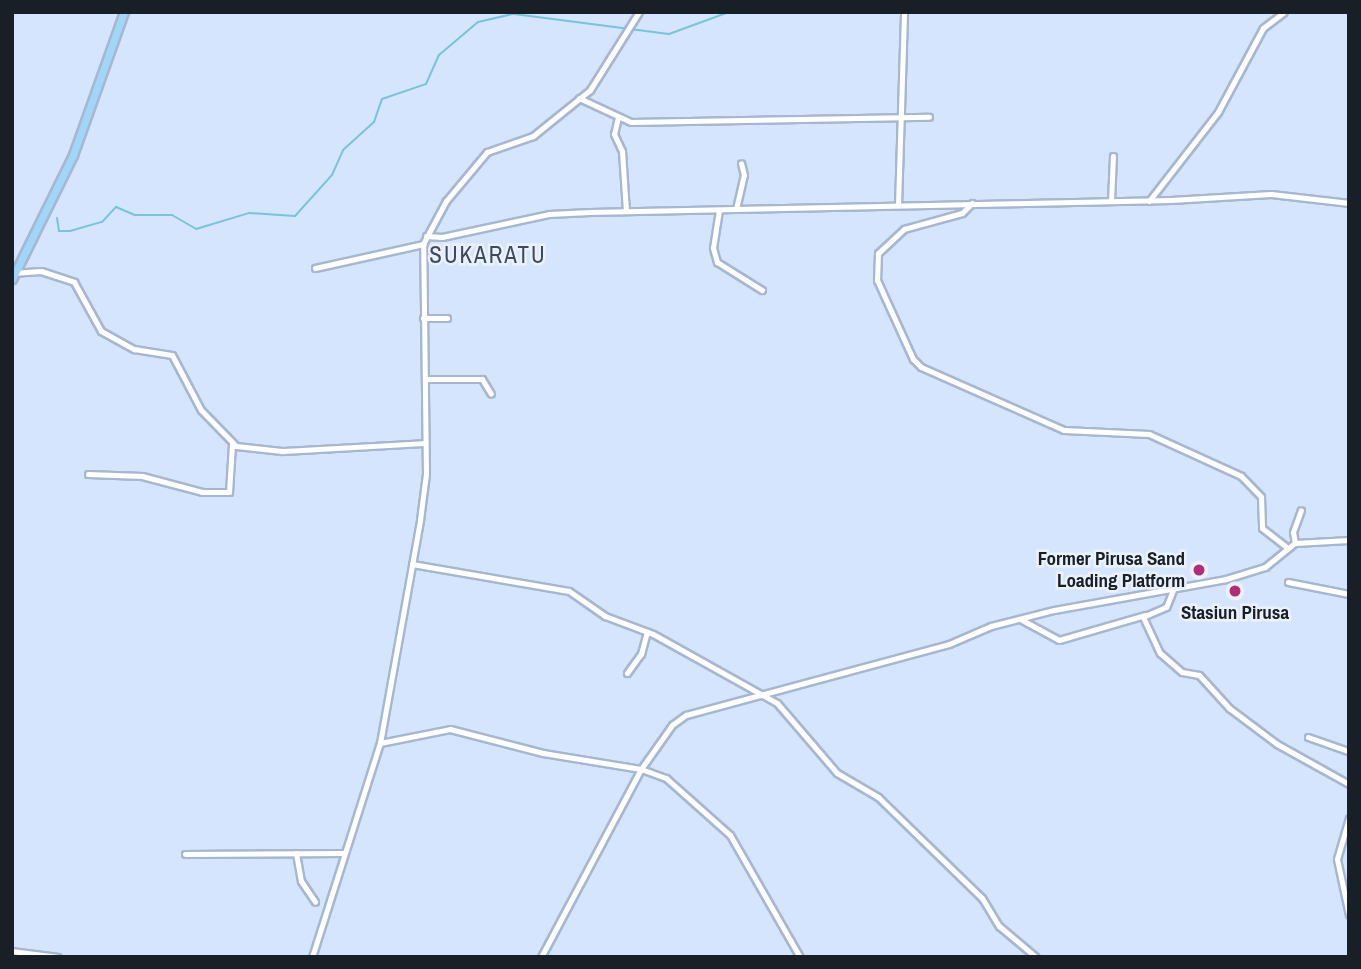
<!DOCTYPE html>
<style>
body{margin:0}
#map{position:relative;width:1361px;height:969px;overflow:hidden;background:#d4e5fd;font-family:"Archivo Narrow",sans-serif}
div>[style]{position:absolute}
.stream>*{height:2px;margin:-1px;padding:0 1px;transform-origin:1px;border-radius:1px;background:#77c4db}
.roads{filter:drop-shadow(2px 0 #a7b7cf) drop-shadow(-2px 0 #a7b7cf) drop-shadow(0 2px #a7b7cf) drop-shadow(0 -2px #a7b7cf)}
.minor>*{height:5px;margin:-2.5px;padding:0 2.5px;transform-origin:2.5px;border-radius:2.5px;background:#fff}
.major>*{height:7px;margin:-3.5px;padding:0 3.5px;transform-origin:3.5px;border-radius:3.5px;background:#a0d7f9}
.dots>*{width:19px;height:19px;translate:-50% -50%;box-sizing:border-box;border:4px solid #ebf1fb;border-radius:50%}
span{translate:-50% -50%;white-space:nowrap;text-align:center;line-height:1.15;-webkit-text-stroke:5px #ebf1fb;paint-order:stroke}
.poi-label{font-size:19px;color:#191f27;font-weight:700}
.right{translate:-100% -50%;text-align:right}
.quarter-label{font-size:23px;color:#3c4a5e;letter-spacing:2px}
.frame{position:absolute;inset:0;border:14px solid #191f27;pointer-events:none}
</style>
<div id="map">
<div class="stream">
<i style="left:57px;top:218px;width:13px;rotate:81deg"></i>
<i style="left:59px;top:231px;width:11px"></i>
<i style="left:70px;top:231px;width:33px;rotate:-16deg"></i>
<i style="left:102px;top:222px;width:21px;rotate:-47deg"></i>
<i style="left:116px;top:207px;width:21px;rotate:23deg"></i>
<i style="left:135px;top:215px;width:37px"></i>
<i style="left:172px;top:215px;width:28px;rotate:30deg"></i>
<i style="left:196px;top:229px;width:55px;rotate:-16.8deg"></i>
<i style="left:249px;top:213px;width:46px;rotate:3.7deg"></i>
<i style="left:295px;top:216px;width:55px;rotate:-47.9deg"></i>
<i style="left:332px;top:175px;width:27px;rotate:-66deg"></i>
<i style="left:343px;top:150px;width:42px;rotate:-42.1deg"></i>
<i style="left:374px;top:122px;width:24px;rotate:-71deg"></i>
<i style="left:382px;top:99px;width:46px;rotate:-18.8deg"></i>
<i style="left:426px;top:84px;width:32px;rotate:-66deg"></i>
<i style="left:439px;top:55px;width:51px;rotate:-40.2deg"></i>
<i style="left:478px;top:22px;width:37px;rotate:-13deg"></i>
<i style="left:514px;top:14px;width:156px;rotate:7.4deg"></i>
<i style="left:669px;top:34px;width:64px;rotate:-20.1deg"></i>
</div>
<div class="roads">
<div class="minor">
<i style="left:579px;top:98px;width:57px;rotate:24.8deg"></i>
<i style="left:631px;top:122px;width:298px;rotate:-1deg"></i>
<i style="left:618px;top:117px;width:17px;rotate:103deg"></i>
<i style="left:614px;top:134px;width:19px;rotate:65deg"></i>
<i style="left:622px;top:151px;width:60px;rotate:86.2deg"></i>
<i style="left:1111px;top:201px;width:45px;rotate:-87.5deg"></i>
<i style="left:1149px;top:201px;width:113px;rotate:-52.2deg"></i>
<i style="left:1218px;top:112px;width:95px;rotate:-61.8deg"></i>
<i style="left:1263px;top:28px;width:26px;rotate:-37deg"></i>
<i style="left:972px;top:203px;width:14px;rotate:135deg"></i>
<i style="left:962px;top:213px;width:60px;rotate:164.6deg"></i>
<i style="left:904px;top:229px;width:35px;rotate:137deg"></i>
<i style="left:878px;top:253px;width:27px;rotate:92deg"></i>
<i style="left:877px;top:280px;width:87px;rotate:65.5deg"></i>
<i style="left:913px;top:359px;width:11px;rotate:45deg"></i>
<i style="left:921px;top:367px;width:156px;rotate:23.8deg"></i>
<i style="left:1064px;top:430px;width:85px;rotate:2.7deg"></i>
<i style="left:1149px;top:434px;width:101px;rotate:24.5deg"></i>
<i style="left:1241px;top:476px;width:29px;rotate:46deg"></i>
<i style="left:1261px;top:497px;width:31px;rotate:88deg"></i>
<i style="left:1262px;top:528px;width:33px;rotate:38deg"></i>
<i style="left:898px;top:205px;width:193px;rotate:-88.2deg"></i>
<i style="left:736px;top:209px;width:35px;rotate:-77deg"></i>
<i style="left:744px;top:175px;width:12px;rotate:-104deg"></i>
<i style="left:719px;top:210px;width:38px;rotate:99deg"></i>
<i style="left:713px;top:248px;width:15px;rotate:74deg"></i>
<i style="left:717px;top:262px;width:53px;rotate:31.9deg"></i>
<i style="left:426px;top:236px;width:16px;rotate:4deg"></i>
<i style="left:442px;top:237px;width:109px;rotate:-12.1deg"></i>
<i style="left:549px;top:214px;width:41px;rotate:-2.8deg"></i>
<i style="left:590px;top:212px;width:581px;rotate:-1.18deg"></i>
<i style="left:1171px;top:200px;width:100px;rotate:-3.4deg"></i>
<i style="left:1271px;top:194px;width:79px;rotate:6.6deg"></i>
<i style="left:315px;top:268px;width:111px;rotate:-12.5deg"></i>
<i style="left:12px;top:273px;width:29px;rotate:-4deg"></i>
<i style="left:41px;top:271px;width:35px;rotate:18deg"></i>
<i style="left:74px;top:282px;width:56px;rotate:61.1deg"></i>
<i style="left:101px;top:331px;width:38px;rotate:29deg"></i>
<i style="left:134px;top:349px;width:38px;rotate:9deg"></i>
<i style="left:172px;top:355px;width:62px;rotate:62.2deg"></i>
<i style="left:201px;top:410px;width:50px;rotate:45.8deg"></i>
<i style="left:236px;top:446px;width:46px;rotate:6.2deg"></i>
<i style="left:282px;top:451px;width:143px;rotate:-3.2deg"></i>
<i style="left:423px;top:318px;width:24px"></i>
<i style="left:426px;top:379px;width:56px"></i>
<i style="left:482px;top:379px;width:17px;rotate:59deg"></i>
<i style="left:88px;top:474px;width:54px;rotate:2.1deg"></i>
<i style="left:142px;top:476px;width:62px;rotate:14.9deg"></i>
<i style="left:202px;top:492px;width:27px"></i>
<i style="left:229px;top:492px;width:48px;rotate:-86.4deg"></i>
<i style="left:1295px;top:543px;width:11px;rotate:-100deg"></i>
<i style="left:1293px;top:532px;width:23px;rotate:-70deg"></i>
<i style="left:412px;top:564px;width:159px;rotate:9.8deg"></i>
<i style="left:569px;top:591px;width:44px;rotate:34.8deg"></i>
<i style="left:605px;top:616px;width:51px;rotate:20.6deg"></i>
<i style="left:653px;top:634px;width:142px;rotate:29.1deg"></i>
<i style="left:777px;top:703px;width:92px;rotate:49.4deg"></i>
<i style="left:837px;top:773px;width:48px;rotate:30.3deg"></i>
<i style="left:878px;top:797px;width:145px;rotate:44.2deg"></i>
<i style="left:982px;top:898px;width:33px;rotate:59deg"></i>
<i style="left:999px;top:926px;width:48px;rotate:40deg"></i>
<i style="left:1288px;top:582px;width:62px;rotate:11.1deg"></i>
<i style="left:1173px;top:590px;width:18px;rotate:112deg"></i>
<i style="left:1166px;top:607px;width:25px;rotate:157deg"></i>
<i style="left:1143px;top:617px;width:40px;rotate:65deg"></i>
<i style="left:1160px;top:653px;width:29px;rotate:41deg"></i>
<i style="left:1182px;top:672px;width:17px;rotate:10deg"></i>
<i style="left:1199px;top:675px;width:45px;rotate:47.7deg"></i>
<i style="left:1229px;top:708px;width:60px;rotate:36.9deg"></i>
<i style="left:1277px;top:744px;width:82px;rotate:29.1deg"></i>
<i style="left:1022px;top:620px;width:42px;rotate:28.4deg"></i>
<i style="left:1059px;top:640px;width:90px;rotate:-16.2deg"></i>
<i style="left:627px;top:673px;width:24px;rotate:-54deg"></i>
<i style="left:641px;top:654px;width:23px;rotate:-75deg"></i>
<i style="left:1308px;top:737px;width:42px;rotate:19.3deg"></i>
<i style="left:380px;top:743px;width:71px;rotate:-11.3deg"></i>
<i style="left:450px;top:729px;width:96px;rotate:14.5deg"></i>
<i style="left:543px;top:753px;width:99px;rotate:9.3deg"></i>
<i style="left:641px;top:769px;width:27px;rotate:20deg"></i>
<i style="left:666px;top:778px;width:86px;rotate:41.7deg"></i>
<i style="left:730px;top:835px;width:141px;rotate:60.2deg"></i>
<i style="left:1349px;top:818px;width:43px;rotate:106.3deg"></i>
<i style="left:1337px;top:859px;width:57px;rotate:77.9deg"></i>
<i style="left:296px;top:853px;width:28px;rotate:80deg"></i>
<i style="left:301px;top:881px;width:25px;rotate:56deg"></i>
<i style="left:185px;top:854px;width:159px;rotate:-0.4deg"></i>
<i style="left:12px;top:951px;width:46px;rotate:7.4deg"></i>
<i style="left:312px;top:957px;width:225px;rotate:-72.4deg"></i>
<i style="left:380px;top:743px;width:227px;rotate:-79.8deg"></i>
<i style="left:420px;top:520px;width:46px;rotate:-82.6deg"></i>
<i style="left:426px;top:474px;width:230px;rotate:-90.7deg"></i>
<i style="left:423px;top:244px;width:49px;rotate:-61.9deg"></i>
<i style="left:446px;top:201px;width:64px;rotate:-50.1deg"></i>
<i style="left:487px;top:152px;width:49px;rotate:-19.2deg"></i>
<i style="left:533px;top:136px;width:73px;rotate:-38.9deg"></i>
<i style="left:590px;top:90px;width:92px;rotate:-57.9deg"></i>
<i style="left:541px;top:957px;width:213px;rotate:-62deg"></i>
<i style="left:641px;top:769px;width:54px;rotate:-54.8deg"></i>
<i style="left:672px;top:725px;width:17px;rotate:-36deg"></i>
<i style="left:686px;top:715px;width:272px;rotate:-15.1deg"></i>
<i style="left:949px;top:644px;width:46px;rotate:-23.2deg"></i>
<i style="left:991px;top:626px;width:65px;rotate:-14.3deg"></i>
<i style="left:1054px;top:610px;width:175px;rotate:-10.2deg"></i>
<i style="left:1226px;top:579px;width:41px;rotate:-17.1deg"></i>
<i style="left:1265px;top:567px;width:38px;rotate:-39deg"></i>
<i style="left:1295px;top:543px;width:54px;rotate:-3.2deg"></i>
</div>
<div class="major">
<i style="left:12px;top:279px;width:138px;rotate:-63.8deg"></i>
<i style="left:73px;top:155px;width:152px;rotate:-70.4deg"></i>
</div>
</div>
<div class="dots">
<i style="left:1199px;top:570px;background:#af2e79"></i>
<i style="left:1235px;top:591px;background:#af2e79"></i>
</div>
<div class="poi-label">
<span class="right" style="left:1185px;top:570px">Former Pirusa Sand<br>Loading Platform</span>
<span style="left:1235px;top:613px">Stasiun Pirusa</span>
</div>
<div class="quarter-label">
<span style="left:488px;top:255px">SUKARATU</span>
</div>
<div class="frame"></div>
</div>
